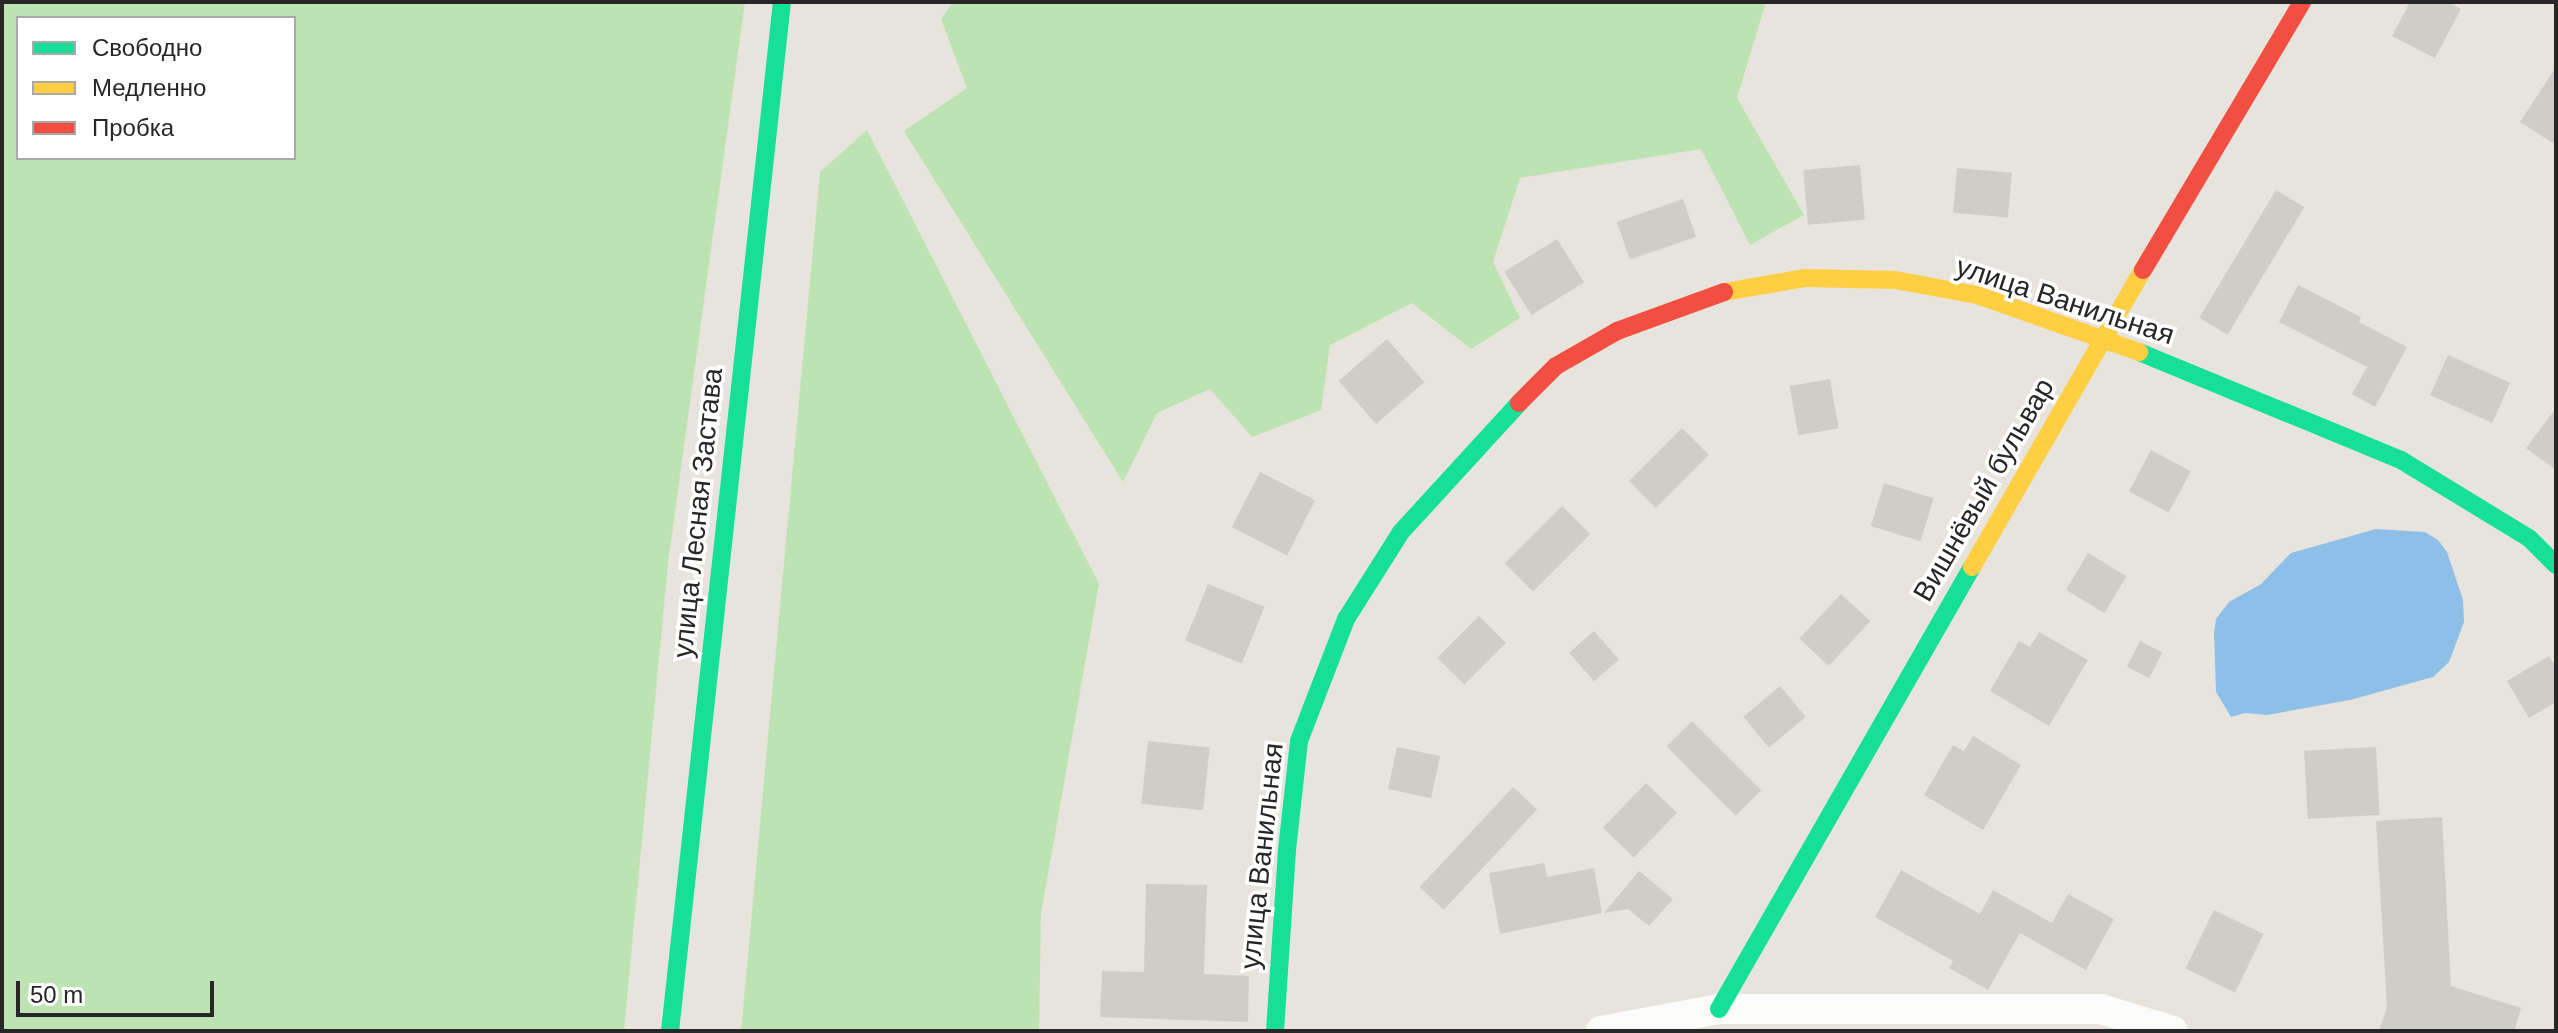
<!DOCTYPE html>
<meta charset="utf-8">
<style>
body{margin:0}
#map{position:relative;width:2558px;height:1033px;overflow:hidden;background:#e6e4dc;font-family:Helvetica,sans-serif}
div>[style]{position:absolute}
.green>*{inset:0;background:#bee3b3}
.water>*{inset:0;background:#8ebfe9}
.building>*{inset:0;background:#cfcdc7;transform-origin:0 0}
.street>*{height:30px;margin:-15px;padding:0 15px;transform-origin:15px;border-radius:15px;background:#fbfbfa}
.fast>*{height:18px;margin:-9px;padding:0 9px;transform-origin:9px;border-radius:9px;background:#16e098}
.slow>*{height:18px;margin:-9px;padding:0 9px;transform-origin:9px;border-radius:9px;background:#ffcf43}
.jam>*{height:18px;margin:-9px;padding:0 9px;transform-origin:9px;border-radius:9px;background:#f24e42}
span{translate:-50% -50%;white-space:nowrap;text-align:center;line-height:1.15;-webkit-text-stroke:7px #fff;paint-order:stroke}
.street-label{font-size:28px;color:#272727}
.frame{position:absolute;inset:0;border:4px solid #272727;pointer-events:none}
.legend{position:absolute;left:16px;top:16px;width:280px;height:144px;box-sizing:border-box;background:#fff;border:2px solid #a9a9a9;margin:0;padding:10px 14px;list-style:none;font-size:24px;color:#272727}
.legend li{display:flex;align-items:center;gap:16px;height:40px}
.legend b{width:40px;border:2px solid #a9a9a9}
.scale{position:absolute;left:16px;top:981px;width:198px;height:36px;box-sizing:border-box;border:4px solid #272727;border-top:0;padding-left:10px;font-size:24px;line-height:28px;white-space:nowrap;color:#272727;-webkit-text-stroke:6px #fff;paint-order:stroke}
</style>
<div id="map">
<div class="green">
<i style="clip-path:polygon(evenodd,2px 2px,745px 2px,668px 563px,624px 1031px,2px 1031px,2px 2px,18px 18px,294px 18px,294px 158px,18px 158px,18px 18px)"></i>
<i style="clip-path:polygon(953px 2px,1766px 2px,1737px 98px,1804px 215px,1750px 245px,1701px 149px,1520px 178px,1493px 262px,1520px 318px,1471px 349px,1412px 303px,1330px 345px,1321px 410px,1252px 437px,1210px 389px,1157px 413px,1123px 482px,904px 131px,967px 88px,941px 19px)"></i>
<i style="clip-path:polygon(867px 130px,1099px 584px,1041px 914px,1039px 1031px,741px 1031px,820px 172px)"></i>
</div>
<div class="water">
<i style="clip-path:polygon(2376px 529px,2425px 532px,2438px 540px,2447px 552px,2463px 600px,2464px 622px,2449px 662px,2433px 677px,2350px 700px,2267px 715px,2245px 713px,2231px 717px,2216px 692px,2214px 633px,2216px 619px,2229px 602px,2261px 584px,2291px 553px)"></i>
</div>
<div class="building">
<i style="clip-path:polygon(2410px 2px,2448px 2px,2461px 9px,2435px 58px,2392px 36px)"></i>
<i style="clip-path:polygon(2556px 67px,2556px 145px,2520px 122px)"></i>
<i style="left:1860px;top:165px;width:55px;height:57px;rotate:85deg"></i>
<i style="left:1957px;top:168px;width:55px;height:45px;rotate:5deg"></i>
<i style="left:2276px;top:190px;width:33px;height:149px;rotate:31deg"></i>
<i style="left:1683px;top:199px;width:40px;height:70px;rotate:71deg"></i>
<i style="left:1557px;top:239px;width:51px;height:62px;rotate:58deg"></i>
<i style="clip-path:polygon(2298px 285px,2361px 317px,2359px 322px,2407px 347px,2375px 407px,2352px 394px,2367px 367px,2279px 322px)"></i>
<i style="left:1387px;top:339px;width:57px;height:64px;rotate:49deg"></i>
<i style="left:2448px;top:355px;width:68px;height:44px;rotate:24deg"></i>
<i style="left:1830px;top:379px;width:50px;height:41px;rotate:80deg"></i>
<i style="clip-path:polygon(2556px 408px,2556px 470px,2526px 448px)"></i>
<i style="left:1682px;top:428px;width:38px;height:75px;rotate:45deg"></i>
<i style="left:2151px;top:450px;width:45px;height:47px;rotate:28deg"></i>
<i style="left:1260px;top:472px;width:62px;height:62px;rotate:27deg"></i>
<i style="left:1884px;top:483px;width:52px;height:45px;rotate:17deg"></i>
<i style="left:1562px;top:506px;width:40px;height:81px;rotate:45deg"></i>
<i style="left:2088px;top:553px;width:45px;height:43px;rotate:31deg"></i>
<i style="left:1208px;top:584px;width:61px;height:61px;rotate:22deg"></i>
<i style="left:1841px;top:594px;width:40px;height:61px;rotate:43deg"></i>
<i style="left:1479px;top:616px;width:38px;height:59px;rotate:45deg"></i>
<i style="left:1594px;top:631px;width:38px;height:33px;rotate:49deg"></i>
<i style="clip-path:polygon(2039px 632px,2088px 660px,2049px 726px,1990px 691px,2019px 641px,2030px 647px)"></i>
<i style="left:2140px;top:641px;width:25px;height:29px;rotate:27deg"></i>
<i style="clip-path:polygon(2549px 656px,2556px 667px,2556px 702px,2529px 718px,2507px 681px)"></i>
<i style="left:1780px;top:686px;width:40px;height:48px;rotate:50deg"></i>
<i style="left:1692px;top:721px;width:98px;height:36px;rotate:45deg"></i>
<i style="clip-path:polygon(1973px 736px,2021px 765px,1983px 830px,1924px 795px,1953px 745px,1964px 751px)"></i>
<i style="left:1148px;top:741px;width:62px;height:63px;rotate:6deg"></i>
<i style="left:1397px;top:747px;width:44px;height:43px;rotate:12deg"></i>
<i style="left:2376px;top:747px;width:68px;height:72px;rotate:87deg"></i>
<i style="left:1646px;top:783px;width:43px;height:62px;rotate:44deg"></i>
<i style="left:1513px;top:787px;width:33px;height:137px;rotate:43deg"></i>
<i style="clip-path:polygon(2442px 817px,2451px 986px,2521px 1008px,2514px 1031px,2379px 1031px,2387px 1007px,2376px 821px)"></i>
<i style="clip-path:polygon(1544px 863px,1547px 877px,1594px 868px,1602px 913px,1500px 934px,1489px 873px)"></i>
<i style="clip-path:polygon(1901px 870px,1980px 914px,1993px 890px,2052px 923px,2068px 894px,2114px 919px,2086px 970px,2020px 933px,1988px 990px,1949px 968px,1953px 961px,1875px 917px)"></i>
<i style="clip-path:polygon(1639px 871px,1673px 899px,1649px 926px,1628px 909px,1604px 913px)"></i>
<i style="clip-path:polygon(1146px 884px,1207px 885px,1204px 974px,1249px 976px,1248px 1022px,1100px 1017px,1102px 971px,1144px 972px)"></i>
<i style="left:2214px;top:910px;width:55px;height:65px;rotate:26deg"></i>
</div>
<div class="street">
<i style="left:1601px;top:1031px;width:120px;rotate:-10.6deg"></i>
<i style="left:1719px;top:1009px;width:382px"></i>
<i style="left:2101px;top:1009px;width:75px;rotate:17deg"></i>
</div>
<div class="fast">
<i style="left:2139px;top:352px;width:283px;rotate:22.4deg"></i>
<i style="left:2401px;top:460px;width:150px;rotate:31.4deg"></i>
<i style="left:2529px;top:538px;width:38px;rotate:45deg"></i>
<i style="left:1719px;top:1009px;width:509px;rotate:-60.21deg"></i>
<i style="left:670px;top:1031px;width:1035px;rotate:-83.79deg"></i>
<i style="left:1275px;top:1031px;width:181px;rotate:-86.2deg"></i>
<i style="left:1287px;top:850px;width:110px;rotate:-83.7deg"></i>
<i style="left:1299px;top:741px;width:131px;rotate:-68.9deg"></i>
<i style="left:1346px;top:619px;width:103px;rotate:-57.7deg"></i>
<i style="left:1401px;top:532px;width:175px;rotate:-47.5deg"></i>
</div>
<div class="slow">
<i style="left:1724px;top:292px;width:82px;rotate:-9.8deg"></i>
<i style="left:1805px;top:278px;width:90px;rotate:1.3deg"></i>
<i style="left:1895px;top:280px;width:83px;rotate:10.4deg"></i>
<i style="left:1977px;top:295px;width:172px;rotate:19.4deg"></i>
<i style="left:1972px;top:567px;width:343px;rotate:-60.1deg"></i>
</div>
<div class="jam">
<i style="left:2143px;top:270px;width:312px;rotate:-59.3deg"></i>
<i style="left:1519px;top:403px;width:52px;rotate:-45deg"></i>
<i style="left:1556px;top:366px;width:70px;rotate:-29.8deg"></i>
<i style="left:1617px;top:331px;width:114px;rotate:-20deg"></i>
</div>
<div class="street-label">
<span style="left:2065px;top:301px;rotate:18deg">улица Ванильная</span>
<span style="left:1984px;top:490px;rotate:-60deg">Вишнёвый бульвар</span>
<span style="left:698px;top:513px;rotate:-84deg">улица Лесная Застава</span>
<span style="left:1262px;top:856px;rotate:-84deg">улица Ванильная</span>
</div>
<div class="frame"></div>
<ul class="legend">
<li><b style="height:10px;background:#16e098"></b>Свободно</li>
<li><b style="height:10px;background:#ffcf43"></b>Медленно</li>
<li><b style="height:10px;background:#f24e42"></b>Пробка</li>
</ul>
<div class="scale">50 m</div>
</div>
